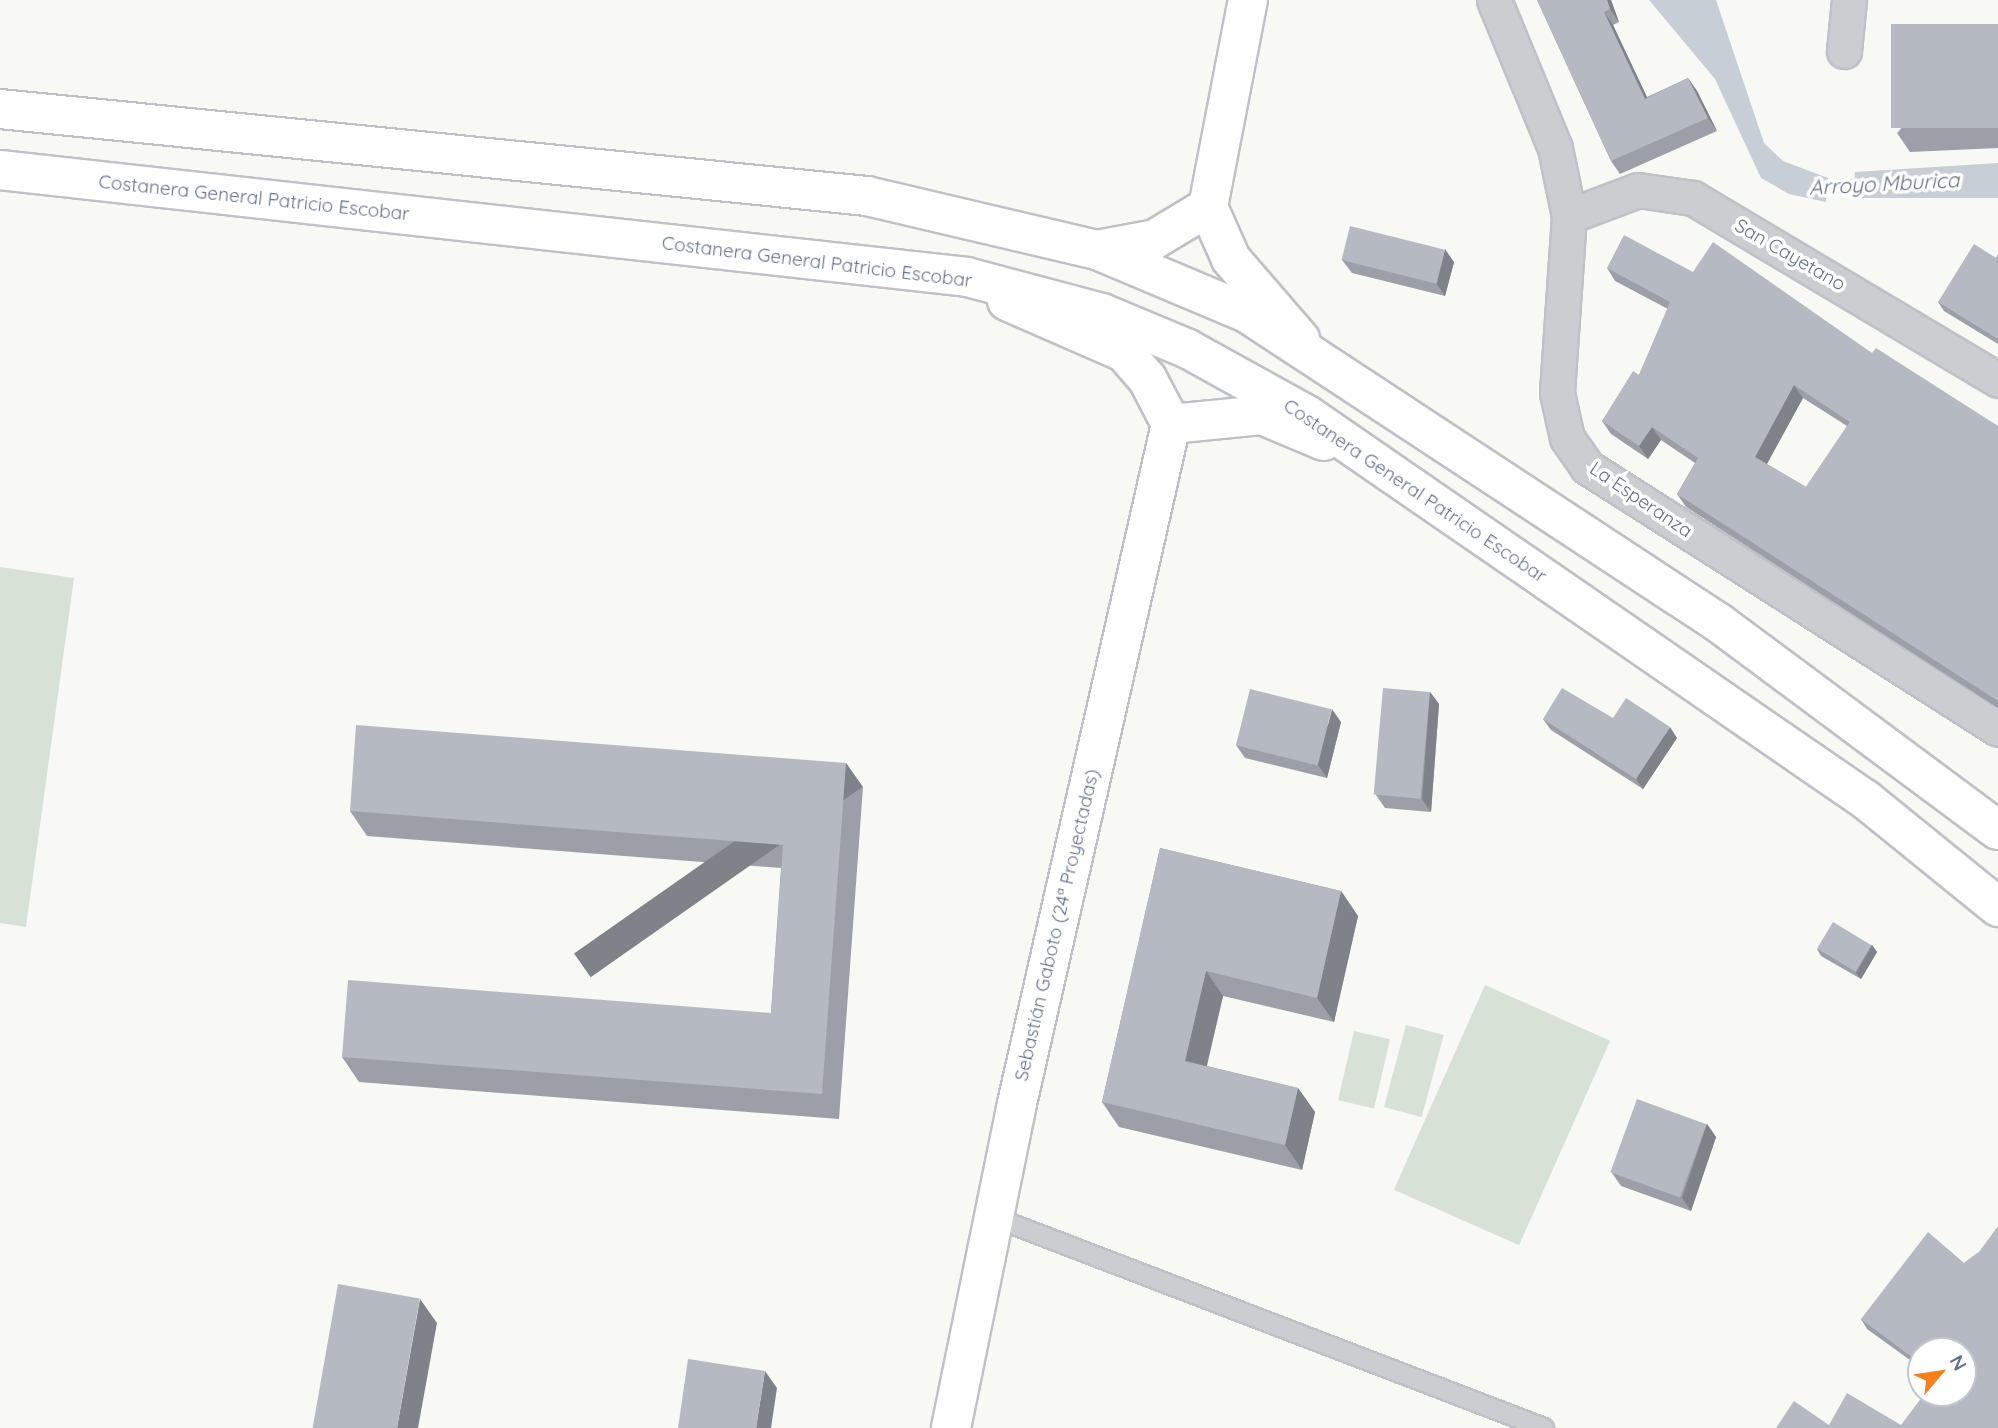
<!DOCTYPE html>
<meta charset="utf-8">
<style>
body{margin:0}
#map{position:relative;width:1998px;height:1428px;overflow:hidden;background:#f8f9f5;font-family:Quicksand,sans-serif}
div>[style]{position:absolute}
.green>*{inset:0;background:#d8e1d6;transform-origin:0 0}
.water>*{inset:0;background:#c8ced5}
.stream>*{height:10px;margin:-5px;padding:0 5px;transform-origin:5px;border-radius:5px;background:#c8ced5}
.roads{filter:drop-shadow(2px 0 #bfc1c7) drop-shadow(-2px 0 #bfc1c7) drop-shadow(0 2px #bfc1c7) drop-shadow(0 -2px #bfc1c7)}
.lane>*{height:18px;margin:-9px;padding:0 9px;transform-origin:9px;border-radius:9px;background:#cbcdd1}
.street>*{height:33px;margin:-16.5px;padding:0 16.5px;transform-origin:16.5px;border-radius:16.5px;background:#cbcdd1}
.secondary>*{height:38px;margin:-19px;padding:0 19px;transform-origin:19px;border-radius:19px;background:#fff}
.highway>*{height:38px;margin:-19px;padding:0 19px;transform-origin:19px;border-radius:19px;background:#fff}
.wall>*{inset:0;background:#9c9fa7}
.shaded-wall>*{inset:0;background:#7f8288;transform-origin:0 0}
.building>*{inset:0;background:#b5b9c2;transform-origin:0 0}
span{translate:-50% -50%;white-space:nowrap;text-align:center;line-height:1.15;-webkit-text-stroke:7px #fff;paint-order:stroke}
.street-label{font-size:19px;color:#657089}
.water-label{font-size:21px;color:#617384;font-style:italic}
.north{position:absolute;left:1907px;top:1337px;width:70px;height:70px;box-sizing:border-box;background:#fff;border:2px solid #c1c6d0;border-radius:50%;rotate:61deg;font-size:19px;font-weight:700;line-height:28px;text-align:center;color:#657089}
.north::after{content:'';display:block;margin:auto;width:24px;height:32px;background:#f3801c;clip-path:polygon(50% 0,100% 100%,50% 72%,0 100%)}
</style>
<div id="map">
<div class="green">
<i style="clip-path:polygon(0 567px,74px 578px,26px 927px,0 923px)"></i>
<i style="left:1485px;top:985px;width:137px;height:224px;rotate:24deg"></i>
<i style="left:1406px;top:1025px;width:39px;height:85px;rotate:15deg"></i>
<i style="left:1354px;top:1031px;width:37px;height:71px;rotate:13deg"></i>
</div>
<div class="water">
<i style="clip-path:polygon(1649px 0,1716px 0,1764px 143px,1783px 161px,1828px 178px,1826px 202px,1789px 194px,1761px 178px,1715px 79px)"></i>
<i style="clip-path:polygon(1998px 163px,1998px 198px,1852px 198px,1855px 172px)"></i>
</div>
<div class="stream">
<i style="left:1816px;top:186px;width:50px;rotate:-3.4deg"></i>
</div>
<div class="roads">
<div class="lane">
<i style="left:996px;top:1218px;width:587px;rotate:20.97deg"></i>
</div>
<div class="street">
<i style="left:1494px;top:0;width:160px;rotate:67.6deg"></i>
<i style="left:1555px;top:148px;width:69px;rotate:78.4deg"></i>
<i style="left:1569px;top:216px;width:177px;rotate:93.9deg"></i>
<i style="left:1557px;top:393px;width:46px;rotate:77.5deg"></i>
<i style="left:1567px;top:438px;width:35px;rotate:55deg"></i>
<i style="left:1587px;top:467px;width:487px;rotate:32.5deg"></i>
<i style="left:1844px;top:51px;width:51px;rotate:-84.4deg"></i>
<i style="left:1569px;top:216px;width:74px;rotate:-20.6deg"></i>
<i style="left:1638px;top:190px;width:56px;rotate:8.3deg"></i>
<i style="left:1693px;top:198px;width:355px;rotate:30.8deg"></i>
</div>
<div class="secondary">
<i style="left:1208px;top:207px;width:211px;rotate:-79.1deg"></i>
<i style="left:1208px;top:207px;width:57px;rotate:66.1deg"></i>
<i style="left:1231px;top:259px;width:106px;rotate:49.2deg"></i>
<i style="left:1097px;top:250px;width:59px;rotate:-10.7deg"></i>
<i style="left:1155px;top:239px;width:62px;rotate:-31.1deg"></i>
<i style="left:1007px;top:301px;width:128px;rotate:23.6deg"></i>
<i style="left:1124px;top:352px;width:35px;rotate:49deg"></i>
<i style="left:1147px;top:378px;width:52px;rotate:62.4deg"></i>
<i style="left:1171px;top:424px;width:91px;rotate:-5.6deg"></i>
<i style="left:1262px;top:415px;width:67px;rotate:22.8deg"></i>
<i style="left:951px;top:1428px;width:327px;rotate:-78.5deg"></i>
<i style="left:1016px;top:1108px;width:701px;rotate:-77.23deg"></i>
</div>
<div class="highway">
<i style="left:0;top:109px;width:871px;rotate:5.73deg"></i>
<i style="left:867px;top:196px;width:236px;rotate:13.2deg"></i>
<i style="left:1097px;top:250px;width:163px;rotate:22.8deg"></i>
<i style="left:1247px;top:313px;width:565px;rotate:33.3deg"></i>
<i style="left:1719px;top:623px;width:347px;rotate:36.6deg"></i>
<i style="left:0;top:170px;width:973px;rotate:6.31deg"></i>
<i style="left:967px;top:277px;width:140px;rotate:14.9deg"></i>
<i style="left:1102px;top:313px;width:93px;rotate:22.7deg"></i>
<i style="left:1188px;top:349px;width:136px;rotate:29deg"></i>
<i style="left:1307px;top:415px;width:679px;rotate:34.56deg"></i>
<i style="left:1866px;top:800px;width:170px;rotate:39deg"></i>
</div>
</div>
<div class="wall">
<i style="clip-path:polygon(1537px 0,1611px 0,1619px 22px,1613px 25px,1647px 97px,1688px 78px,1697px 91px,1717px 131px,1620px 174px,1611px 161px)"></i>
<i style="clip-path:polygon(1998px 24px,1998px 148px,1910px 152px,1897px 133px)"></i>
<i style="clip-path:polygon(1998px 254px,1998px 344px,1944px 311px,1938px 302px,1996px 258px)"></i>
<i style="clip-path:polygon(1342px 260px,1454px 262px,1445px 296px,1352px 273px)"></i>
<i style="clip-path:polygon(evenodd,1607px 268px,1693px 272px,1872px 353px,1998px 426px,1998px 708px,1686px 507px,1677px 494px,1695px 463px,1661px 440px,1648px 459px,1611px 434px,1602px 421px,1639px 375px,1668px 309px,1615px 281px,1607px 268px,1803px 398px,1847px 426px,1806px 487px,1767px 464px,1803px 398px)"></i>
<i style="clip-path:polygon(1430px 692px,1439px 704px,1431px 812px,1385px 808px,1376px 795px)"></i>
<i style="clip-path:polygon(1613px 718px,1677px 738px,1643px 789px,1551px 730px,1543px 719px)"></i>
<i style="clip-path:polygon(1341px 722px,1327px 778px,1245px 758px,1236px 745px)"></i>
<i style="clip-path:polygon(846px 763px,863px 787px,839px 1119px,359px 1082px,342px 1057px,771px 1013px,781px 868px,367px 836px,350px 811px)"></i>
<i style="clip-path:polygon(1160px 848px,1341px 891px,1358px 916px,1334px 1022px,1223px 996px,1207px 1066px,1298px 1088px,1315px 1112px,1302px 1170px,1119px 1127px,1102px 1102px)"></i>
<i style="clip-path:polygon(1872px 945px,1877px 952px,1861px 979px,1821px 956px,1817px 949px)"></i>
<i style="clip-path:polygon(1707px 1124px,1716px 1137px,1691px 1211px,1621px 1186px,1612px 1173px)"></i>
<i style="clip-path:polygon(1979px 1252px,1998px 1428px,1829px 1425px,1901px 1425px,1963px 1393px,1921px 1351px,1921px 1368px,1867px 1329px,1861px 1319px,1964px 1263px)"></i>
</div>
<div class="shaded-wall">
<i style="clip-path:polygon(1607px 0,1611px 0,1619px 22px,1610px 9px)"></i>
<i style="clip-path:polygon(1604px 12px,1613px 25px,1654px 112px,1645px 99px)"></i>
<i style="clip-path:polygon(1688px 78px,1697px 91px,1717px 131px,1708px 118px)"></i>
<i style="clip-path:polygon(1445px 249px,1454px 262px,1445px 296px,1436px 283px)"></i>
<i style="clip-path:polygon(1794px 385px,1803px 398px,1764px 469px,1755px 457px)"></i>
<i style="clip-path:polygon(1652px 427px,1661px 440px,1648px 459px,1639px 446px)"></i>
<i style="clip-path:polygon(1430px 692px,1439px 704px,1431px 812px,1422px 799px)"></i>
<i style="clip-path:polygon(1332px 709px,1341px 722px,1327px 778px,1318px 765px)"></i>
<i style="clip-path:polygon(1670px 727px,1677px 738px,1643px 789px,1636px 779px)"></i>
<i style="left:846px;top:763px;width:29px;height:332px;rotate:55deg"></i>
<i style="clip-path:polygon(1341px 891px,1358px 916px,1334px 1022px,1317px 998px)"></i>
<i style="clip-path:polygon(1872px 945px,1877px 952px,1861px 979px,1856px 973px)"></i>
<i style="clip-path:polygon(1206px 971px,1223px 996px,1202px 1085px,1185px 1061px)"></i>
<i style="clip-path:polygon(1298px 1088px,1315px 1112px,1302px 1170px,1285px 1145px)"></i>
<i style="clip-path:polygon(1707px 1124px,1716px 1137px,1691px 1211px,1682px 1198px)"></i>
<i style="clip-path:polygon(420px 1299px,437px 1323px,418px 1428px,397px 1428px)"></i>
<i style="clip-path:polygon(765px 1371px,777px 1388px,771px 1428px,756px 1428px)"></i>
</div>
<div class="building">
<i style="clip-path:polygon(1537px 0,1607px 0,1610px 9px,1604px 12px,1645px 99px,1688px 78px,1708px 118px,1611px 161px)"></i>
<i style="left:1998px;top:24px;width:104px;height:107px;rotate:90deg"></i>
<i style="left:1350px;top:226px;width:98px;height:35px;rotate:14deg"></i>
<i style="clip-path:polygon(evenodd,1624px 235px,1693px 272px,1713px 242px,1872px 353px,1876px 348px,1998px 426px,1998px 701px,1677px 494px,1698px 458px,1652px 427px,1639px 446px,1602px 421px,1633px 371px,1639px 375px,1670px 302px,1607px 268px,1624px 235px,1794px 385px,1850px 422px,1806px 487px,1755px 457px,1794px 385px)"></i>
<i style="clip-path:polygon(1974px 244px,1996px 258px,1998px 254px,1998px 339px,1938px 302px)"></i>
<i style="left:1383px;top:688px;width:47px;height:107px;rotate:5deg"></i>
<i style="clip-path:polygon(1562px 688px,1613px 718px,1626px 698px,1670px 727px,1636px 779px,1543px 719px)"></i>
<i style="left:1250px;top:689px;width:84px;height:58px;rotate:14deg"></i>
<i style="clip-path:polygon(356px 725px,846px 763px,822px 1094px,342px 1057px,348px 980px,771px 1013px,783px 845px,350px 811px)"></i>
<i style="clip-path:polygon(1160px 848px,1341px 891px,1317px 998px,1206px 971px,1185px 1061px,1298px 1088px,1285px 1145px,1102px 1102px)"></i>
<i style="left:1833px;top:922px;width:45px;height:31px;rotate:31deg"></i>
<i style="left:1637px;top:1099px;width:74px;height:78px;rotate:20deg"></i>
<i style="clip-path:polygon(1998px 1226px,1998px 1428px,1776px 1428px,1794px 1401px,1829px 1425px,1847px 1393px,1901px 1425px,1925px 1393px,1963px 1393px,1963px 1351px,1921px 1351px,1921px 1364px,1861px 1319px,1928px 1232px,1964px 1263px,1979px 1252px)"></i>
<i style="left:338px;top:1284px;width:83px;height:146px;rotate:10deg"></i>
<i style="clip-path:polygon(688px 1359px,765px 1371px,756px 1428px,678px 1428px)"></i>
</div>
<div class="street-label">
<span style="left:254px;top:198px;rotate:6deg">Costanera General Patricio Escobar</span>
<span style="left:1790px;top:255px;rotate:30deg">San Cayetano</span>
<span style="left:817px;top:262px;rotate:7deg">Costanera General Patricio Escobar</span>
<span style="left:1415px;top:491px;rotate:34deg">Costanera General Patricio Escobar</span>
<span style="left:1641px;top:500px;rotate:34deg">La Esperanza</span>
<span style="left:1057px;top:925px;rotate:-77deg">Sebastián Gaboto (24ª Proyectadas)</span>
</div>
<div class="water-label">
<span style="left:1884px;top:183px;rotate:-3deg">Arroyo Mburica</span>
</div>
<div class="north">N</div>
</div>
